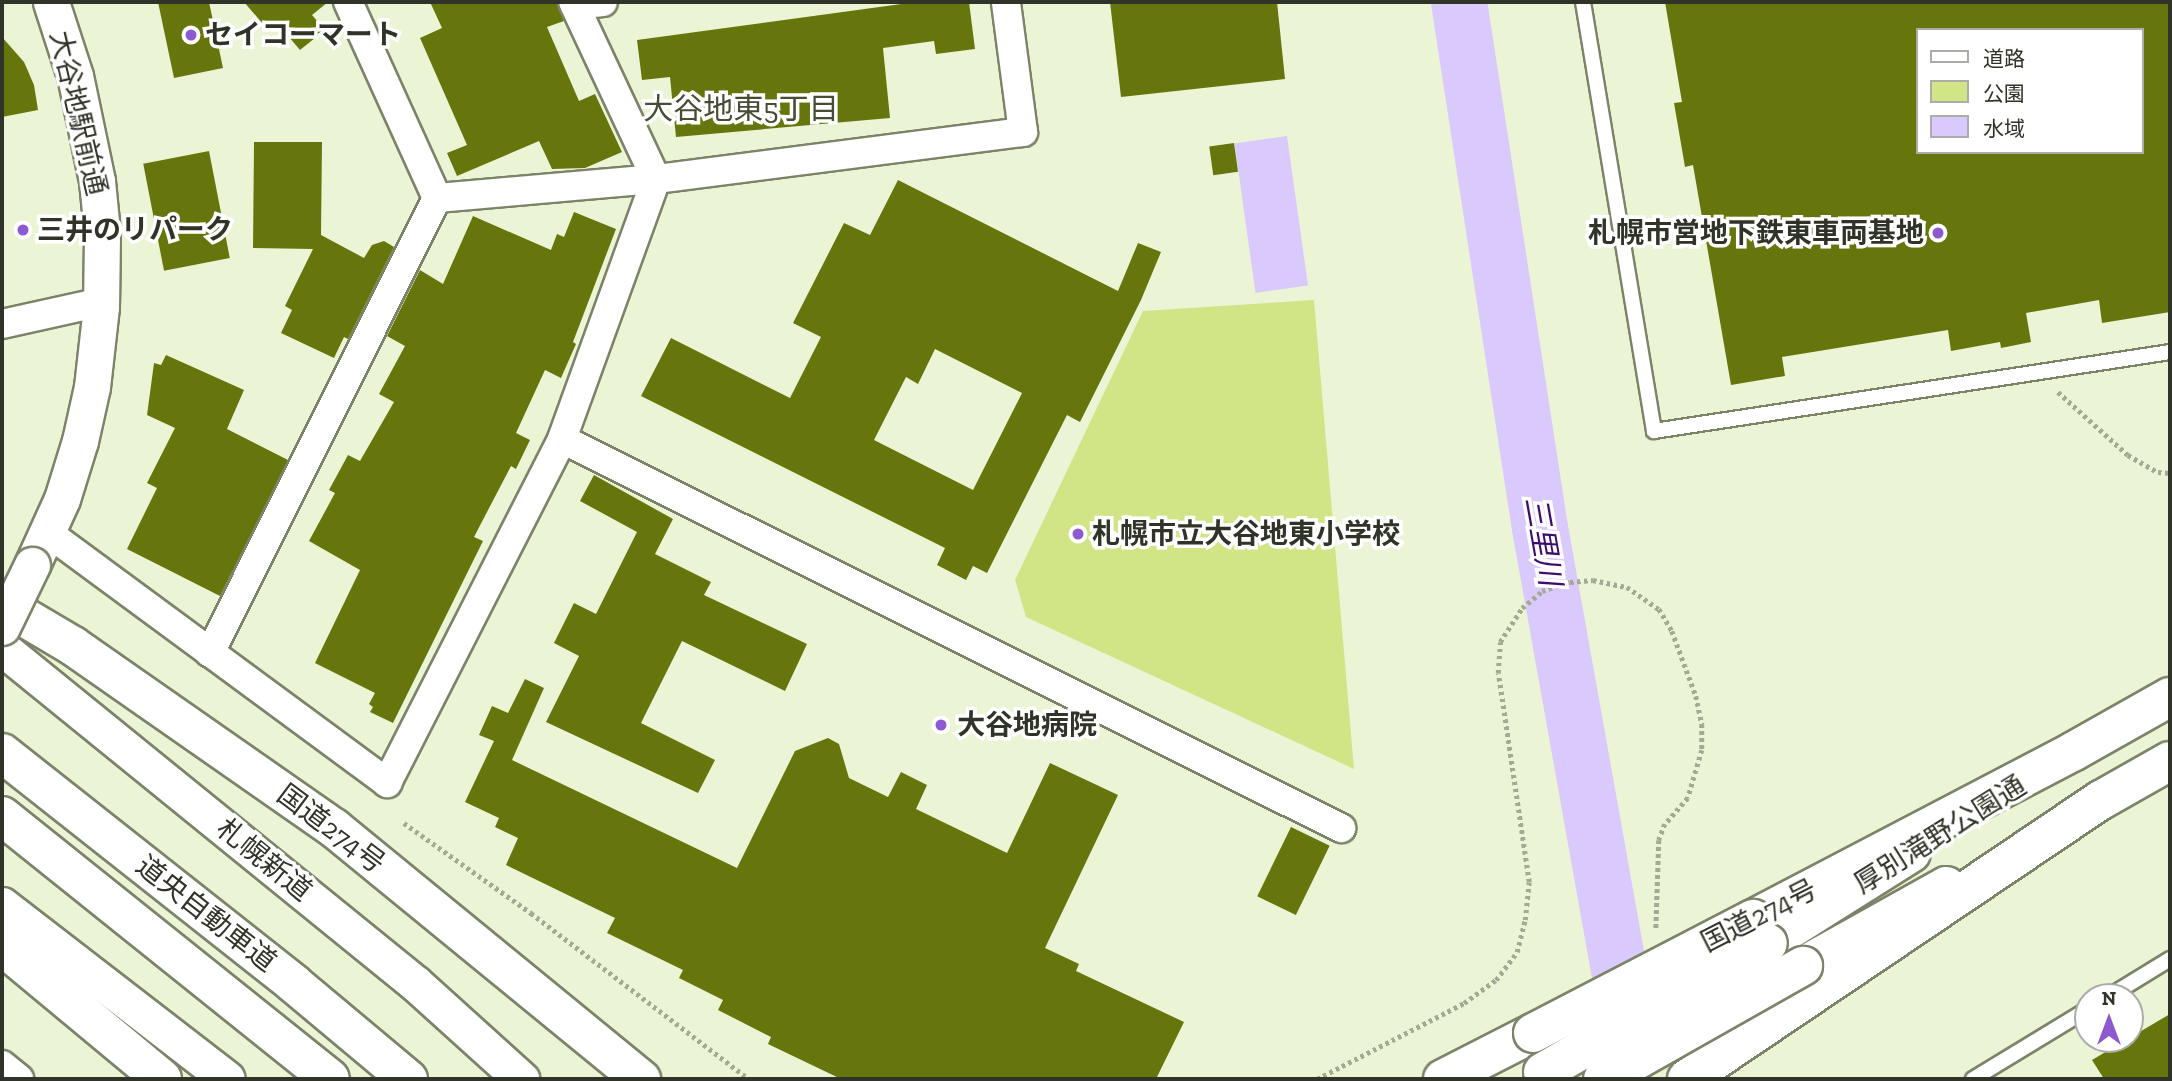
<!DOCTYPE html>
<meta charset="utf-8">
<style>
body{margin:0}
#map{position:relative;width:2172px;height:1081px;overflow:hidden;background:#ecf4d6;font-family:"Zilla Slab","Noto Sans JP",serif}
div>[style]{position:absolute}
.green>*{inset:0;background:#d1e587}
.water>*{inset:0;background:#dac9fc;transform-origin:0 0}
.river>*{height:56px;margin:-28px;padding:0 28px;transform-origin:28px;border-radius:28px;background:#dac9fc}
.building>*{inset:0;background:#66760c;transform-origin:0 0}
.path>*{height:4.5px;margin-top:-2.25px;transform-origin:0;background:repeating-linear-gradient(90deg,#a3a992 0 3.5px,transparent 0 7px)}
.roads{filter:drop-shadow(2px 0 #7c8368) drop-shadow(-2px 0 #7c8368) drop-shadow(0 2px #7c8368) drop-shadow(0 -2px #7c8368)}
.service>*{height:14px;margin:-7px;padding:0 7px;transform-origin:7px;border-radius:7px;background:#fff}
.minor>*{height:28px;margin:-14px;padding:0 14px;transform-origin:14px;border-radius:14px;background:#fff}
.tertiary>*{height:35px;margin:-17.5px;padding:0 17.5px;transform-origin:17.5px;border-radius:17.5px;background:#fff}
.secondary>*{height:38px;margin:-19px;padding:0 19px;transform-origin:19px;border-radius:19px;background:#fff}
.trunk>*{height:38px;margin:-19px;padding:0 19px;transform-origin:19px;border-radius:19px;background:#fff}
.motorway>*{height:38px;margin:-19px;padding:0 19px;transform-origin:19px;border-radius:19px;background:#fff}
.bridges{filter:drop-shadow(2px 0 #7c8368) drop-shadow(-2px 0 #7c8368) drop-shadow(0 2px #7c8368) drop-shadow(0 -2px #7c8368)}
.tertiary-bridge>*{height:35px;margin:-17.5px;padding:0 17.5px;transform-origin:17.5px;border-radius:17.5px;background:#fff}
.secondary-bridge>*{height:38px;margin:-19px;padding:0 19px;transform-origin:19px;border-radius:19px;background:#fff}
.trunk-bridge>*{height:38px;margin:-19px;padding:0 19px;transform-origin:19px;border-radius:19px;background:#fff}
.dots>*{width:19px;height:19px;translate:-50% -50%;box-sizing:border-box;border:4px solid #fff;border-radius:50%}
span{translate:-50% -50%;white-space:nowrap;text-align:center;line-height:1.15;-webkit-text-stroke:7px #fff;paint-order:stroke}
.poi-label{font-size:28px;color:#303327;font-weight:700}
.left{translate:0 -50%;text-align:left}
.right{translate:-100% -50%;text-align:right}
.street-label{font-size:28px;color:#303327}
.neighbourhood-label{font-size:30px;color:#474c34}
.water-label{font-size:30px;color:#3e0b6e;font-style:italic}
.frame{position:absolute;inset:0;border:4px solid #303327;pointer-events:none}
.legend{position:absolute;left:1916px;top:28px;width:228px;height:126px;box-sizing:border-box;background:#fff;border:2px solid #acada9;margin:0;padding:9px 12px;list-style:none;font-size:21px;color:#303327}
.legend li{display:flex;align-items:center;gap:14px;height:35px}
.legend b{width:35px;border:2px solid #acada9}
.north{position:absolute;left:2074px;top:983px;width:70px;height:70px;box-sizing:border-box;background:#fff;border:2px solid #acada9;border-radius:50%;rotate:0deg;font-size:19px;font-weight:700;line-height:28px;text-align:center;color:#303327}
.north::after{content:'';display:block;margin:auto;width:24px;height:32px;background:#8d5ad2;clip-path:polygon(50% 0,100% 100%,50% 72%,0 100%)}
</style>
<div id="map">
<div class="green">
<i style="clip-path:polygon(1314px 300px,1354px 769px,1026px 617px,1015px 580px,1143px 311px)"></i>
</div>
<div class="water">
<i style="left:1287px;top:136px;width:151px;height:53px;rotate:82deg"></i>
</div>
<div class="river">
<i style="left:1459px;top:2px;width:532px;rotate:81.25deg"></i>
<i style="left:1540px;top:528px;width:523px;rotate:79.87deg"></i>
</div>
<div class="building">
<i style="clip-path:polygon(158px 2px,209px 2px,223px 68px,174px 78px)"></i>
<i style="clip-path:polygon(244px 2px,328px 2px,312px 15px,325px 30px,300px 50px,278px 24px,269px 31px)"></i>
<i style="clip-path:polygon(430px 2px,557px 2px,564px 21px,547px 27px,579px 101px,595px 94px,622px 152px,585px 168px,552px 169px,539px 141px,457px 176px,447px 153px,467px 145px,420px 38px,442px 28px)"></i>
<i style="clip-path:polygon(916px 2px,969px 2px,975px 49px,936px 54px,934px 41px,883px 48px,890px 118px,676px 137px,670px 77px,642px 80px,637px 40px)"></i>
<i style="clip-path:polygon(1110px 2px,1277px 2px,1285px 79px,1121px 97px)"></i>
<i style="clip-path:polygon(evenodd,1665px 2px,2170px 2px,2170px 312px,2102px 323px,2099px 300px,2026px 313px,2031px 342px,2001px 348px,2000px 342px,1951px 351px,1948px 330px,1782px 357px,1785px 376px,1731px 385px,1693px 165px,1685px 167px,1674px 103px,1682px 102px,1665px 2px,1918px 30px,2142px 30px,2142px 152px,1918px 152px,1918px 30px)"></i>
<i style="clip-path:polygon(2px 37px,24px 62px,34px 85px,38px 110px,2px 117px)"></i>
<i style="clip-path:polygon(254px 142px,322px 142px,321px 235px,364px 258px,372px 245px,384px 241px,394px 247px,348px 339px,344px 337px,334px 358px,281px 333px,292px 310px,285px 306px,313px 249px,253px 248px)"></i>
<i style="left:1234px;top:143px;width:29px;height:25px;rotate:82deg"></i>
<i style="left:209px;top:151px;width:109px;height:67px;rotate:79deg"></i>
<i style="clip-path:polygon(evenodd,898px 180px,1118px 291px,1138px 243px,1161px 252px,1141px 300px,1080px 422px,1067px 415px,987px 573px,973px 566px,966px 580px,937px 565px,945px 548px,641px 396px,671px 338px,790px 398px,821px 337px,793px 323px,844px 223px,870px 235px,898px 180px,935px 349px,1022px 393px,973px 490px,874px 440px,906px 377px,918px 384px,935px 349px)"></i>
<i style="clip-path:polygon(574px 212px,616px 229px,573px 342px,576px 344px,561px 378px,545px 370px,516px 433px,530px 440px,516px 469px,511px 466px,474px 537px,483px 541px,393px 723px,370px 712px,373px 707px,369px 704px,375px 693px,315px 663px,360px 570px,309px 541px,335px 493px,329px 490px,348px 455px,360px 461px,394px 402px,379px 394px,405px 346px,387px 336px,420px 270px,443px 284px,473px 216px,551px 250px,557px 234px,564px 237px)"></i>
<i style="clip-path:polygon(166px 355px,244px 390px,227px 429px,288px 460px,220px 596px,127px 549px,157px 488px,147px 483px,175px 428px,147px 415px,154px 363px,161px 365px)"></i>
<i style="clip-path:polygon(594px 475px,673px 519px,655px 554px,711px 582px,704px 595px,807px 644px,785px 691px,682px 641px,641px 723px,715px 760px,698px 793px,546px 722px,579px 656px,554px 643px,574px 603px,596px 614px,637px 532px,580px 501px)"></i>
<i style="clip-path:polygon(525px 679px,544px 688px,512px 760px,737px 868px,795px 751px,828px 738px,839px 744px,849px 778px,888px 797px,901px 772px,927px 785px,916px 809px,1007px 853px,1050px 763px,1118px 795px,1045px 948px,1079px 964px,1076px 971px,1184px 1022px,1156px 1079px,841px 1079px,768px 1044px,771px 1037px,718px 1010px,723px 1000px,679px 978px,683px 970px,607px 933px,615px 918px,506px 865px,518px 838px,495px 827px,499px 818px,465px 802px,494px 741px,479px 735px,492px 706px,508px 713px)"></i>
<i style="left:1291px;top:827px;width:43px;height:77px;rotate:26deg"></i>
<i style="clip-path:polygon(2170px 1014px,2170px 1079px,2104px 1079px,2092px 1060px)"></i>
</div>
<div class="path">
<i style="left:2058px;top:392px;width:94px;rotate:42deg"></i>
<i style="left:2128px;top:455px;width:34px;rotate:30deg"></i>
<i style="left:2158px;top:472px;width:12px;rotate:5deg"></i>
<i style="left:404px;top:823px;width:156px;rotate:35.3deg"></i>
<i style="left:531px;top:913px;width:274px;rotate:37.3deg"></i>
<i style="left:1317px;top:1079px;width:165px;rotate:-27.3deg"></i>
<i style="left:1464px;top:1003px;width:39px;rotate:-36deg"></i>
<i style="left:1496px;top:980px;width:35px;rotate:-53deg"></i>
<i style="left:1517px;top:952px;width:33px;rotate:-76deg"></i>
<i style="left:1525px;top:920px;width:38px;rotate:-84deg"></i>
<i style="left:1529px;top:882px;width:211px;rotate:-98.4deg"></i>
<i style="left:1498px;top:673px;width:31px;rotate:-86deg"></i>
<i style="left:1500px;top:642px;width:40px;rotate:-57.1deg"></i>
<i style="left:1522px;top:608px;width:26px;rotate:-40deg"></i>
<i style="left:1542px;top:591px;width:29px;rotate:-18deg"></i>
<i style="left:1570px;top:582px;width:23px;rotate:-5deg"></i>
<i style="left:1593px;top:580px;width:35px;rotate:12deg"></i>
<i style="left:1627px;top:587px;width:39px;rotate:35deg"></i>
<i style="left:1659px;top:609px;width:26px;rotate:59deg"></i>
<i style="left:1672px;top:631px;width:69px;rotate:69.7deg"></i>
<i style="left:1696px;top:696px;width:29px;rotate:78deg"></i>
<i style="left:1702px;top:724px;width:26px;rotate:90deg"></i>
<i style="left:1702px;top:750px;width:50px;rotate:106.3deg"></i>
<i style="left:1688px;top:798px;width:35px;rotate:131deg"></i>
<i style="left:1665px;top:824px;width:17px;rotate:111deg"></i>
<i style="left:1659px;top:840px;width:89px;rotate:91.9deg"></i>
</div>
<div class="roads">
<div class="service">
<i style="left:1583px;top:2px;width:435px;rotate:80.6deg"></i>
<i style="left:1654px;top:431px;width:522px;rotate:-8.7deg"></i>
<i style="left:2108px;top:997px;width:73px;rotate:-31.5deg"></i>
<i style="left:1973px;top:1079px;width:135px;rotate:-31.3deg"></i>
</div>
<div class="minor">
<i style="left:575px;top:5px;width:28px;rotate:-6deg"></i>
<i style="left:437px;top:198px;width:220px;rotate:-5deg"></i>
<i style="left:656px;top:179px;width:370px;rotate:-7.3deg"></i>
<i style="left:1023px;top:132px;width:131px;rotate:-97.5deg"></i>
<i style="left:2px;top:324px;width:101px;rotate:-12.5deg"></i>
<i style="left:562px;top:439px;width:871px;rotate:26.54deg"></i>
<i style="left:47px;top:532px;width:423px;rotate:36.4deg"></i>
<i style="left:387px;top:783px;width:386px;rotate:-63deg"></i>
<i style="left:562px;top:439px;width:276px;rotate:-70.1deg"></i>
<i style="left:656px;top:179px;width:195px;rotate:-115.1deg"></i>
<i style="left:210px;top:653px;width:508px;rotate:-63.49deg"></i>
<i style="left:437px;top:198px;width:215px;rotate:-114.4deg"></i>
<i style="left:2px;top:1065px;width:22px;rotate:39deg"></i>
</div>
<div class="tertiary">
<i style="left:32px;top:565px;width:72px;rotate:-65.6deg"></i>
<i style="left:62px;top:499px;width:61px;rotate:-72.8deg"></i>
<i style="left:80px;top:441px;width:55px;rotate:-77.5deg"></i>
<i style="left:92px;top:387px;width:81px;rotate:-83.6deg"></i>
<i style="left:101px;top:307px;width:75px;rotate:-89.2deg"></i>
<i style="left:102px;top:232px;width:51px;rotate:-95.6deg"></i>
<i style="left:97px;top:181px;width:107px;rotate:-101.8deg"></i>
<i style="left:75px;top:76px;width:78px;rotate:-108deg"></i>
<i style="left:2px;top:648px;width:533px;rotate:39.06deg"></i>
<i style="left:416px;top:984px;width:142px;rotate:42.1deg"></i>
<i style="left:2px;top:905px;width:284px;rotate:37.7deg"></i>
</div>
<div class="secondary">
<i style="left:1768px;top:943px;width:169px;rotate:-32.2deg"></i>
<i style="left:1803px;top:966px;width:164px;rotate:-29.2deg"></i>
</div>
<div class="trunk">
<i style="left:2px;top:604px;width:82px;rotate:30.6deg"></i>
<i style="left:73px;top:646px;width:318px;rotate:34.9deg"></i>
<i style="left:334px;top:828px;width:397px;rotate:39.3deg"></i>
<i style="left:1753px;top:919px;width:362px;rotate:-27.6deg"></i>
<i style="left:2074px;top:751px;width:110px;rotate:-29.4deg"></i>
<i style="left:2px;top:946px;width:208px;rotate:39.7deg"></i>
<i style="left:1443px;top:1079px;width:101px;rotate:-27.1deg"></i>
<i style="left:1687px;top:1079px;width:499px;rotate:-34deg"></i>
<i style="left:2101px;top:800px;width:79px;rotate:-29.5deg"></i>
</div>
<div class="motorway">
<i style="left:2px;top:753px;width:371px;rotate:38.3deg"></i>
<i style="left:293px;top:983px;width:150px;rotate:39.9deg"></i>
<i style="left:2px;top:816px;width:420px;rotate:38.7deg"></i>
</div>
</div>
<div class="bridges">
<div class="tertiary-bridge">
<i style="left:2px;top:627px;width:69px;rotate:-64.2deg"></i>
</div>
<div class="secondary-bridge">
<i style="left:1543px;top:1072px;width:259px;rotate:-29.8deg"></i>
<i style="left:1603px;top:1079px;width:230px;rotate:-29.5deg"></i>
</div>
<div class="trunk-bridge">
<i style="left:1533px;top:1033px;width:248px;rotate:-27.4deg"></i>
</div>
</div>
<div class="dots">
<i style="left:191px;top:35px;background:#8d5ad2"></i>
<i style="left:23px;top:230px;background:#8d5ad2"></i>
<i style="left:1938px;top:233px;background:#8d5ad2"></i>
<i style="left:1078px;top:534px;background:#8d5ad2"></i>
<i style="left:941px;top:725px;background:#8d5ad2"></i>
</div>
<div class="poi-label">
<span class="left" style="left:205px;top:35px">セイコーマート</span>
<span class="left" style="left:37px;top:230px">三井のリパーク</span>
<span class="right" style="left:1924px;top:233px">札幌市営地下鉄東車両基地</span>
<span class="left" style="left:1092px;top:534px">札幌市立大谷地東小学校</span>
<span class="left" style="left:957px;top:725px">大谷地病院</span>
</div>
<div class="street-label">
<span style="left:78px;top:113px;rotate:77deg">大谷地駅前通</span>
<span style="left:331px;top:829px;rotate:37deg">国道274号</span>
<span style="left:1940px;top:835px;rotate:-32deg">厚別滝野公園通</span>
<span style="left:264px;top:860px;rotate:39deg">札幌新道</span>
<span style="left:206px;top:914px;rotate:38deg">道央自動車道</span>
<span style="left:1759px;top:916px;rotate:-27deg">国道274号</span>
</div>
<div class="neighbourhood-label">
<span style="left:741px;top:109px">大谷地東5丁目</span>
</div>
<div class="water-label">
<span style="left:1543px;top:541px;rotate:80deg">三里川</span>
</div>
<div class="frame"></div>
<ul class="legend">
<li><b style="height:9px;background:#fff"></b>道路</li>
<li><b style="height:19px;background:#d1e587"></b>公園</li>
<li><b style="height:19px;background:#dac9fc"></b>水域</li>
</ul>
<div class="north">N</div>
</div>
